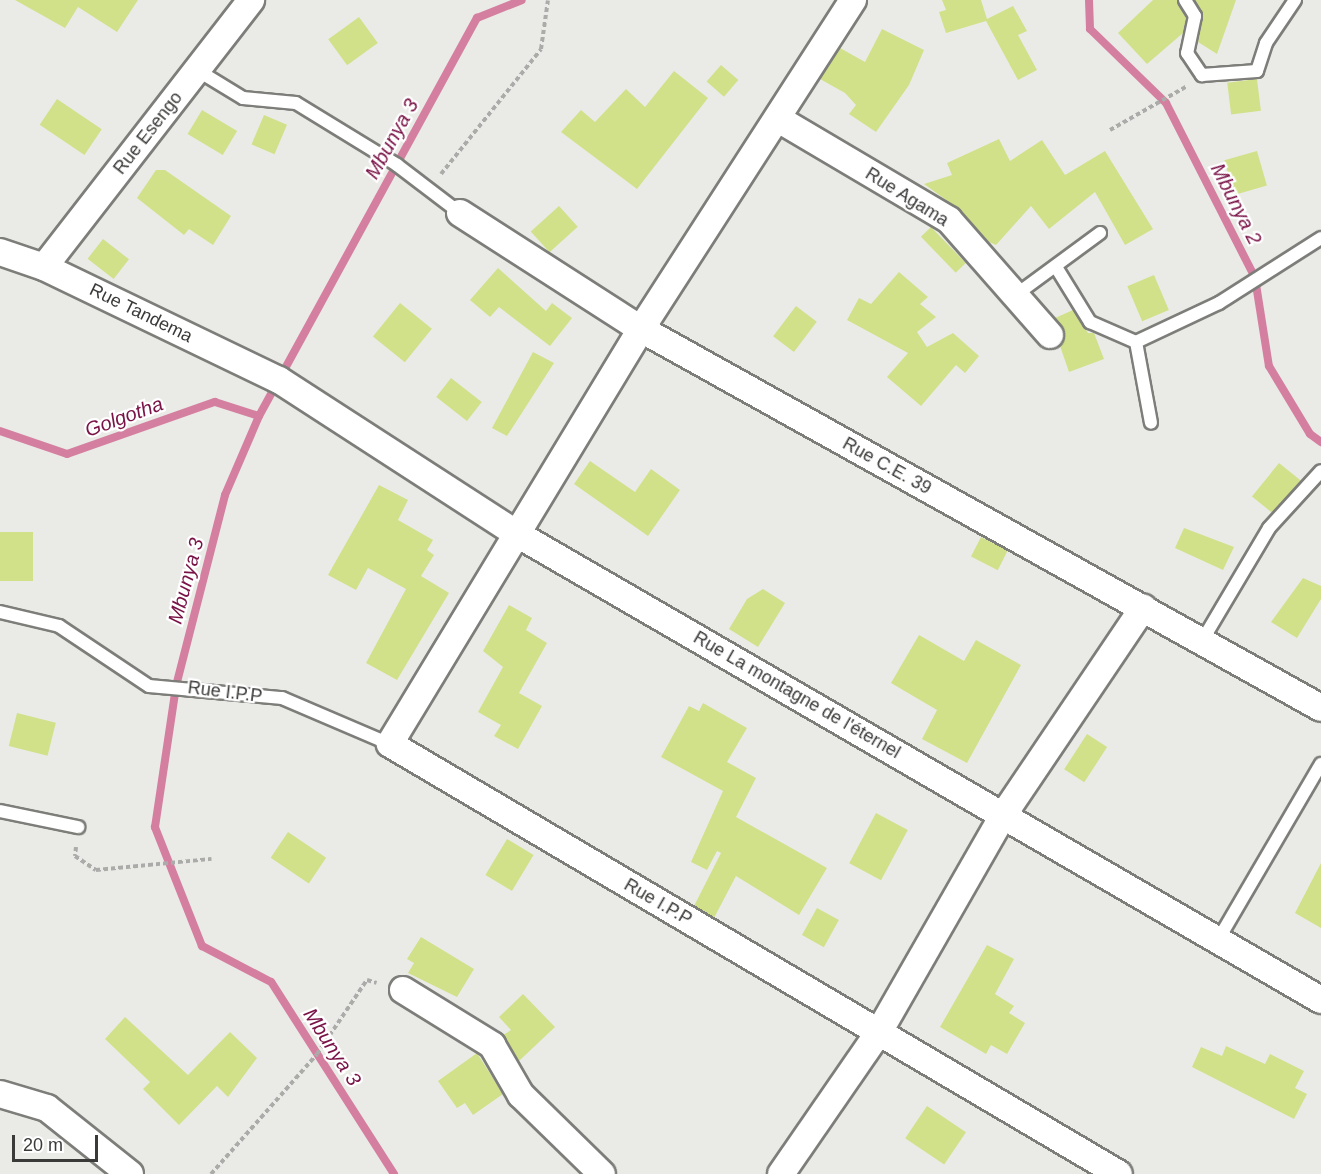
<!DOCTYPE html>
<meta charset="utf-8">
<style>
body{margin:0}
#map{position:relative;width:1321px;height:1174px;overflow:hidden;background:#eaebe7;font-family:Arial,sans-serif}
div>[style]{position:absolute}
.stream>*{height:8px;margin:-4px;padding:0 4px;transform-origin:4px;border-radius:4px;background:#d57fa0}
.building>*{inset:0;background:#d1e18a;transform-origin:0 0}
.path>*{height:4px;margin-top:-2px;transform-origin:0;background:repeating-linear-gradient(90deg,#abaca9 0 4.5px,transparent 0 7.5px)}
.roads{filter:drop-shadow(2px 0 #7d7d7a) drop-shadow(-2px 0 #7d7d7a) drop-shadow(0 2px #7d7d7a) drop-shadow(0 -2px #7d7d7a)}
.service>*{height:12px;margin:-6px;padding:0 6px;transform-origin:6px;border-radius:6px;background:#fff}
.minor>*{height:26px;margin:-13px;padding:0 13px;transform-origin:13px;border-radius:13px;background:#fff}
span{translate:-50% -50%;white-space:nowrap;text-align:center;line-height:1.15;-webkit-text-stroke:4.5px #fff;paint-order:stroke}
.street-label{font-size:18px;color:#3a3a39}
.water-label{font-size:20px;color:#791246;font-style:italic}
.scale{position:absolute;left:12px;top:1135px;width:86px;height:27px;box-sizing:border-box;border:3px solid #3a3a39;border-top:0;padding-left:8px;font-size:18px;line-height:21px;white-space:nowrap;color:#3a3a39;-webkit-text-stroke:4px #fff;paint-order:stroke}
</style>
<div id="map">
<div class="stream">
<i style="left:1089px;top:0;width:29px;rotate:88deg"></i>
<i style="left:1090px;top:29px;width:106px;rotate:44.2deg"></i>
<i style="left:1166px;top:103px;width:196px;rotate:63deg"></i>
<i style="left:1255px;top:278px;width:89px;rotate:81deg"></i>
<i style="left:1269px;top:366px;width:79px;rotate:58.9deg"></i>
<i style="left:1310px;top:434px;width:14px;rotate:36deg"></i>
<i style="left:0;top:431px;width:71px;rotate:18.9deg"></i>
<i style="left:67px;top:454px;width:157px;rotate:-19.4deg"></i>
<i style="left:215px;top:402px;width:46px;rotate:17.7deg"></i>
<i style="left:394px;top:1174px;width:228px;rotate:-122.6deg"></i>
<i style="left:271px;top:982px;width:78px;rotate:-152.4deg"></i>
<i style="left:202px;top:946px;width:128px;rotate:-111.6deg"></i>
<i style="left:155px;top:827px;width:143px;rotate:-81.5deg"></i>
<i style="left:176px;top:686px;width:197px;rotate:-75.6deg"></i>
<i style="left:225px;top:495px;width:86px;rotate:-66.7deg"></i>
<i style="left:259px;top:416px;width:454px;rotate:-61.3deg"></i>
<i style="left:477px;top:18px;width:48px;rotate:-21.8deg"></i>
</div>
<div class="building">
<i style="clip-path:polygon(15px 0,138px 0,117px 32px,78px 7px,65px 28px)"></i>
<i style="clip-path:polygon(942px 0,981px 0,987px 19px,1013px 6px,1027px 31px,1018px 35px,1037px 70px,1018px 80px,986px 21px,946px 33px,939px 12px,946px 10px)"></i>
<i style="clip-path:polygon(1153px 0,1177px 0,1186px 18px,1183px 33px,1147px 64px,1118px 33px)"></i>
<i style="clip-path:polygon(1195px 0,1236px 0,1217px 54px,1198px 42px,1203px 17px)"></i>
<i style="left:359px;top:17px;width:32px;height:38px;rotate:54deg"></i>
<i style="clip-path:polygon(882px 29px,924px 50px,909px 85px,876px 132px,849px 114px,856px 105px,845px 93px,820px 79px,840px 48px,865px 62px)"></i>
<i style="left:721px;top:65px;width:23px;height:22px;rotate:41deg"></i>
<i style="clip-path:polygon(674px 71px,708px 98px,637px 189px,561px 132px,581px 110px,595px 122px,626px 89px,645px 107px)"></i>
<i style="left:1257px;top:79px;width:32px;height:30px;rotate:83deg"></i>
<i style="left:57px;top:99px;width:54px;height:31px;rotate:34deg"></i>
<i style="left:202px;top:110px;width:41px;height:28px;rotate:31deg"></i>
<i style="left:264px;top:115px;width:25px;height:32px;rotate:23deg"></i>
<i style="clip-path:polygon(999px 139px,1010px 161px,1042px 140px,1065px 175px,1105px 151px,1153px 229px,1125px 245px,1095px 192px,1049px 229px,1031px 206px,996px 245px,989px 242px,960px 210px,924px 184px,952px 175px,947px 163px)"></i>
<i style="left:1257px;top:151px;width:36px;height:34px;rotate:74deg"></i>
<i style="clip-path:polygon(156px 170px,165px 170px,231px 216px,213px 245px,189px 229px,184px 235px,137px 198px)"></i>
<i style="left:559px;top:206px;width:28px;height:38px;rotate:48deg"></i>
<i style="left:931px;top:227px;width:50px;height:14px;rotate:46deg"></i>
<i style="left:103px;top:239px;width:33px;height:25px;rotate:38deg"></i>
<i style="clip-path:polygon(498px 268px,546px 311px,552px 303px,572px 318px,550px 346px,499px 307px,490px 317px,470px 300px)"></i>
<i style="clip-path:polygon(899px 272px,928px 297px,920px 304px,936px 317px,917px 332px,927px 347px,953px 333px,979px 356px,965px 373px,956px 365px,921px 406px,887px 377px,908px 353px,847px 320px,859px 298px,871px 304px)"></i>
<i style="left:1154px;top:275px;width:38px;height:29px;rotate:67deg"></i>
<i style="left:400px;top:303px;width:41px;height:43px;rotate:39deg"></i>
<i style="left:796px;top:306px;width:26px;height:38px;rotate:37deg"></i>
<i style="clip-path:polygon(1073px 310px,1088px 333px,1094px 333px,1104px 359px,1069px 372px,1060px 346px,1065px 332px,1055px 318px)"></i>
<i style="clip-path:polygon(533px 352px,554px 363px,507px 436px,492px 428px)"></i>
<i style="left:451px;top:378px;width:39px;height:24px;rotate:38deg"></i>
<i style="clip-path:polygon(590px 461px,635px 492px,651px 469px,680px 490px,648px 536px,574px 484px)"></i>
<i style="left:1279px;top:463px;width:28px;height:43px;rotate:39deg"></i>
<i style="clip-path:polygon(379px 485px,408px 500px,398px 520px,433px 540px,427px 550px,434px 555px,421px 576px,449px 593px,397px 680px,366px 663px,406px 589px,368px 568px,356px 590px,328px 575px)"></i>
<i style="clip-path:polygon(1184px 528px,1234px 547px,1223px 570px,1175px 548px)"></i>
<i style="left:0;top:532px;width:33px;height:49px"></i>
<i style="left:981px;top:537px;width:30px;height:22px;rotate:27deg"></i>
<i style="clip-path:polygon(1303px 578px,1321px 586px,1321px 599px,1297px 638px,1271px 622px)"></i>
<i style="clip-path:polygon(763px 589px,785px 603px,758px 647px,729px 629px,747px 599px)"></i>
<i style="clip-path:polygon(509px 605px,532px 618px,526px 630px,547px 643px,519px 693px,542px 706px,518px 749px,494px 736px,501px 725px,478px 712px,503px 667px,483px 651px)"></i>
<i style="clip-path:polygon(919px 635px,964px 661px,976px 640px,1021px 665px,967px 763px,922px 739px,937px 710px,891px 683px)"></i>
<i style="clip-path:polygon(703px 703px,747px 728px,727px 762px,756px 778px,736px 817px,827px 868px,799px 915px,736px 876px,714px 918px,694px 906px,721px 853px,717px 851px,707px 870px,691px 862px,723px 791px,661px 757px,689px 706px,699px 711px)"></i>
<i style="left:17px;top:713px;width:40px;height:34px;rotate:14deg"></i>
<i style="left:1087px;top:734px;width:24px;height:42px;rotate:33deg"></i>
<i style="left:876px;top:813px;width:36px;height:57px;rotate:28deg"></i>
<i style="left:288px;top:832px;width:46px;height:31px;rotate:34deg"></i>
<i style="left:507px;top:839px;width:31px;height:42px;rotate:31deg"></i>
<i style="clip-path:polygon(1321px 863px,1321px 928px,1295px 913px)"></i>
<i style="left:817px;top:908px;width:25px;height:31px;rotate:29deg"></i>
<i style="clip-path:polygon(421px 937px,474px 969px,457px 997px,408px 973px,414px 963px,407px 959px)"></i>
<i style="clip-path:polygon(987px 945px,1014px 959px,995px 994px,1014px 1006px,1009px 1013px,1025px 1023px,1007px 1054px,991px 1045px,986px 1054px,940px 1027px)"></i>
<i style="clip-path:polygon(523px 994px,555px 1027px,519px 1061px,503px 1035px,511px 1030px,499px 1017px)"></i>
<i style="clip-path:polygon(125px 1017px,188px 1075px,230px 1032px,257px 1058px,228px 1097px,217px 1086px,179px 1125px,143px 1089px,150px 1082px,105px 1039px)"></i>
<i style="clip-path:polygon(1226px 1046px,1265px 1064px,1270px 1054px,1304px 1071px,1295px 1088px,1307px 1094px,1294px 1119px,1192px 1067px,1201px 1047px,1222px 1056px)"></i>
<i style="clip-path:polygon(477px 1053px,503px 1094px,473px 1115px,465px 1103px,457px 1108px,438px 1081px)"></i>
<i style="left:927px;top:1106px;width:47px;height:39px;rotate:34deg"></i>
</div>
<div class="path">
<i style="left:1110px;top:130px;width:89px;rotate:-29.7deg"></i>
<i style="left:441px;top:174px;width:160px;rotate:-51.3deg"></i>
<i style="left:541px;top:49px;width:49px;rotate:-81.9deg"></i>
<i style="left:76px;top:847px;width:9px;rotate:96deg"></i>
<i style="left:75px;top:856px;width:25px;rotate:34deg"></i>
<i style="left:96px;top:870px;width:116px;rotate:-5.5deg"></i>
<i style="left:211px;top:1174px;width:160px;rotate:-48.5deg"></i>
<i style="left:317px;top:1054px;width:89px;rotate:-56deg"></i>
<i style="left:367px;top:980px;width:10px;rotate:17deg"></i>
</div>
<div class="roads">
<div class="service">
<i style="left:1185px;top:0;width:19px;rotate:58deg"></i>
<i style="left:1195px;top:16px;width:38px;rotate:102deg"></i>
<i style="left:1187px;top:53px;width:27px;rotate:56deg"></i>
<i style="left:1202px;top:75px;width:55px;rotate:-4.2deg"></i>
<i style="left:1257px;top:71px;width:29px;rotate:-72deg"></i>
<i style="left:1266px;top:43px;width:52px;rotate:-56deg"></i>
<i style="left:197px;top:70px;width:54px;rotate:31.3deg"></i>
<i style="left:243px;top:98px;width:53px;rotate:5.4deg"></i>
<i style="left:296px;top:103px;width:119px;rotate:31.5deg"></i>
<i style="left:397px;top:165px;width:79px;rotate:37.3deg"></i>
<i style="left:1056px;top:267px;width:65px;rotate:58.3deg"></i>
<i style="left:1090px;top:322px;width:50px;rotate:23.5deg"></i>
<i style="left:1136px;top:342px;width:82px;rotate:79.5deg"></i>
<i style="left:1017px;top:294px;width:103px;rotate:-36.3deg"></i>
<i style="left:1136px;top:342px;width:92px;rotate:-25.2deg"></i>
<i style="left:1219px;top:303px;width:121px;rotate:-32.5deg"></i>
<i style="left:0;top:612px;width:61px;rotate:13.3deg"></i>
<i style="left:59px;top:626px;width:108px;rotate:33.7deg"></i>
<i style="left:149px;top:686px;width:134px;rotate:5.2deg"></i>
<i style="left:282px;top:698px;width:117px;rotate:23.1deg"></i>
<i style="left:1202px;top:641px;width:131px;rotate:-59.3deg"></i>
<i style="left:1269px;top:528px;width:77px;rotate:-47.6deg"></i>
<i style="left:0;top:811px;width:80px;rotate:11.6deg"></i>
<i style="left:1218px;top:940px;width:204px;rotate:-59.7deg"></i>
</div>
<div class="minor">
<i style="left:853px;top:0;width:391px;rotate:122.8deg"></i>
<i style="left:641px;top:329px;width:485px;rotate:121.2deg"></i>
<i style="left:390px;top:744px;width:846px;rotate:30.53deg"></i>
<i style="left:780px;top:120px;width:196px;rotate:30.6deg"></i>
<i style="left:949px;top:220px;width:153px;rotate:48.7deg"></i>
<i style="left:460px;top:213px;width:215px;rotate:32.7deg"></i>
<i style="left:641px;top:329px;width:778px;rotate:29.13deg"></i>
<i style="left:0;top:252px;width:46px;rotate:18.8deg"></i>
<i style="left:44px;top:267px;width:261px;rotate:25.7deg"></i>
<i style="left:279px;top:380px;width:283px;rotate:32.9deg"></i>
<i style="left:517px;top:534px;width:929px;rotate:30.1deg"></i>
<i style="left:44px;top:267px;width:338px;rotate:-52.2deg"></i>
<i style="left:403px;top:990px;width:105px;rotate:31.7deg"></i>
<i style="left:492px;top:1045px;width:58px;rotate:59.9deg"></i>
<i style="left:521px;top:1095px;width:113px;rotate:44.3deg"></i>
<i style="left:0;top:1094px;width:49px;rotate:16.6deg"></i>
<i style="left:47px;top:1108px;width:106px;rotate:38.5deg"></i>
<i style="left:781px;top:1174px;width:173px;rotate:-55.4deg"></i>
<i style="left:879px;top:1032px;width:251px;rotate:-60.2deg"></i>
<i style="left:1004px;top:814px;width:249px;rotate:-56deg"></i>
</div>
</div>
<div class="street-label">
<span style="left:148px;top:133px;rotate:-52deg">Rue Esengo</span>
<span style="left:907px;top:197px;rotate:32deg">Rue Agama</span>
<span style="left:141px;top:313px;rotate:26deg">Rue Tandema</span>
<span style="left:887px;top:466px;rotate:29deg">Rue C.E. 39</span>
<span style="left:225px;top:692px;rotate:7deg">Rue I.P.P</span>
<span style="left:797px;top:695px;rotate:30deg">Rue La montagne de l'éternel</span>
<span style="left:658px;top:902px;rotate:30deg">Rue I.P.P</span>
</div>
<div class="water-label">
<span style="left:392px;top:139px;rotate:-61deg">Mbunya 3</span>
<span style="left:1236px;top:204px;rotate:63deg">Mbunya 2</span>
<span style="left:124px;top:417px;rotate:-20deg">Golgotha</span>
<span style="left:186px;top:581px;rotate:-75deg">Mbunya 3</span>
<span style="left:332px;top:1047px;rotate:57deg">Mbunya 3</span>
</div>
<div class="scale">20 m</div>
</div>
